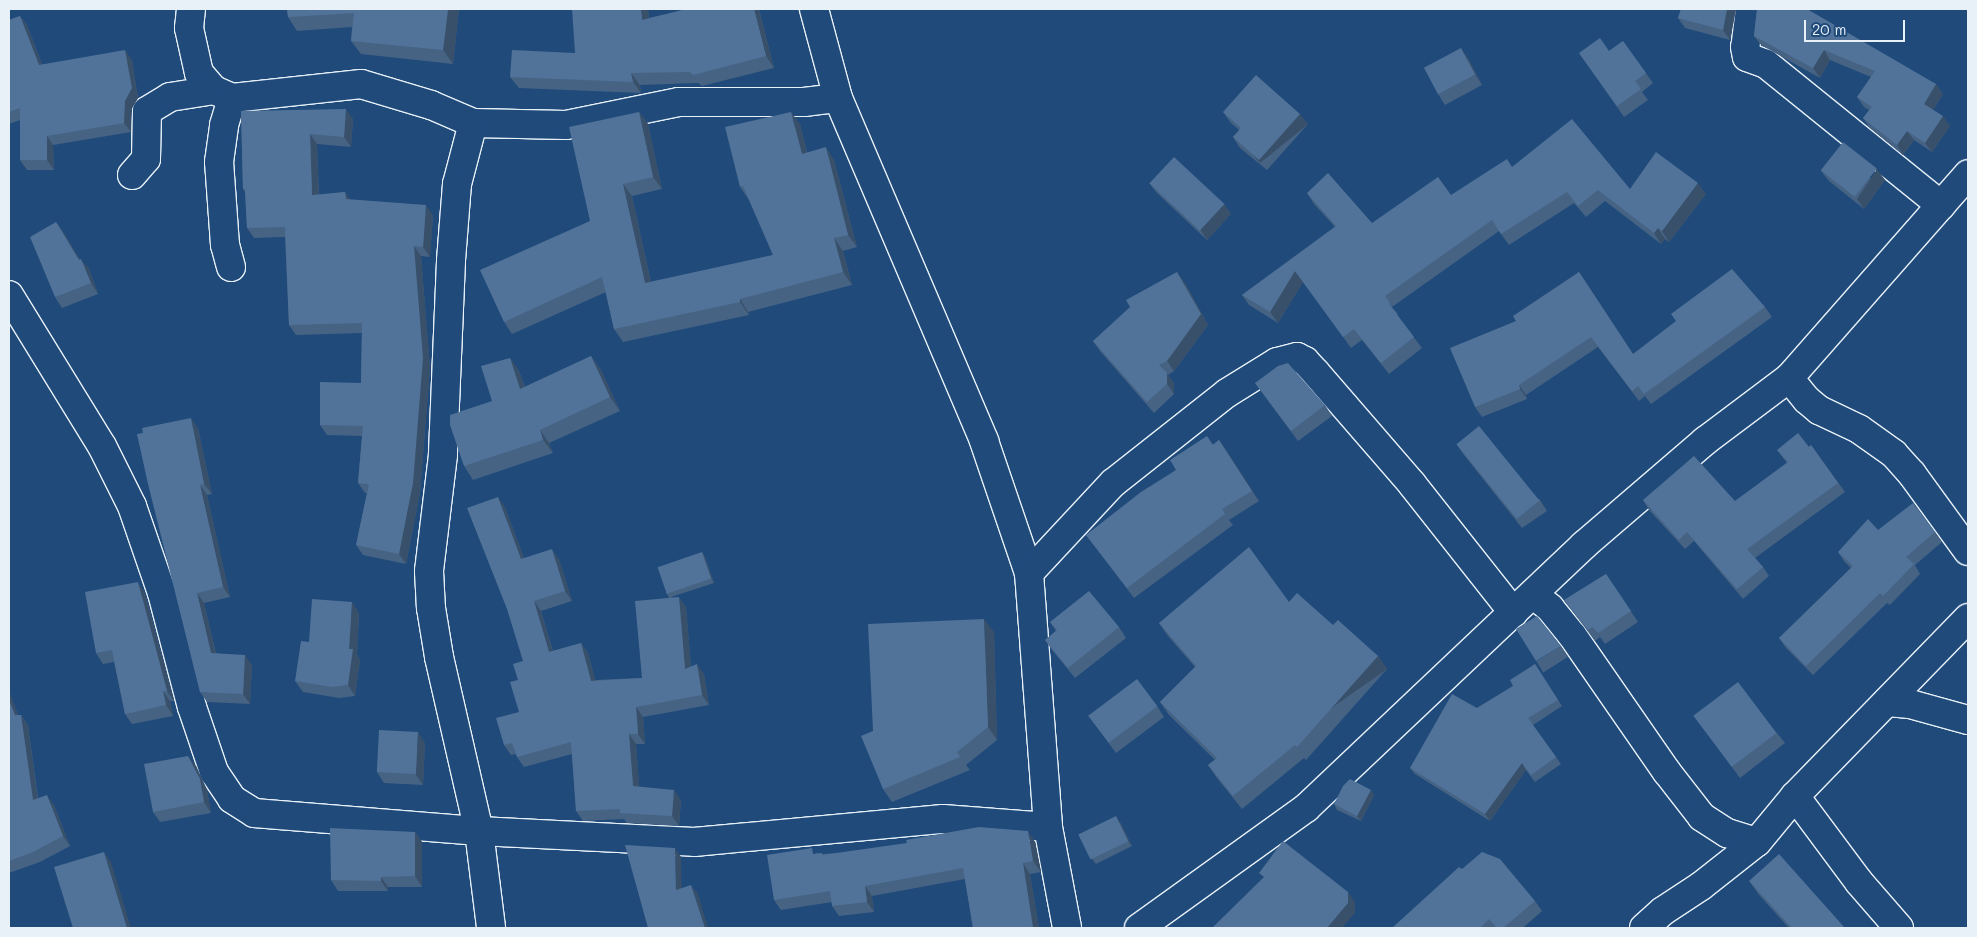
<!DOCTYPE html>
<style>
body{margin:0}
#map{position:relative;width:1977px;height:937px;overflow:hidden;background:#1f4a7a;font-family:Mali,sans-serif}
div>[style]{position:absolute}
.roads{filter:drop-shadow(1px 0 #e8f1f8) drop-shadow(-1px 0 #e8f1f8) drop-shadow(0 1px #e8f1f8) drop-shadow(0 -1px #e8f1f8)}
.street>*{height:28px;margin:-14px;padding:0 14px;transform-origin:14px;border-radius:14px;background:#1f4a7a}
.wall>*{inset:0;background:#466384;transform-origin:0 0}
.shaded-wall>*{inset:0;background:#39506b;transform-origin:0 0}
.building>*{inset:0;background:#517399;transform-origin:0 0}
span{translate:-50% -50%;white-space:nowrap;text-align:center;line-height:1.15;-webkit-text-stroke:4px #1f4a7a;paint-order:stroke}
.frame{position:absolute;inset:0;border:10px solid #e8f1f8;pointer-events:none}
.scale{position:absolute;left:1804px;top:20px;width:101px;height:22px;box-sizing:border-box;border:2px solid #e8f1f8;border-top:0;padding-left:6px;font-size:15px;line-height:18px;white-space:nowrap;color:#e8f1f8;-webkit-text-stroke:4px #1f4a7a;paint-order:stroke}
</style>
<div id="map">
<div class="roads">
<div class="street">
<i style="left:191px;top:9px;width:19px;rotate:96deg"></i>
<i style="left:189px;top:28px;width:46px;rotate:77.5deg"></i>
<i style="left:199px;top:73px;width:23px;rotate:49deg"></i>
<i style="left:214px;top:90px;width:20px;rotate:24deg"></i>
<i style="left:232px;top:98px;width:130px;rotate:-6.2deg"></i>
<i style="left:361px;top:84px;width:73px;rotate:16.7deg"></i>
<i style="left:431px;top:105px;width:46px;rotate:23.2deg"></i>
<i style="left:473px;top:123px;width:93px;rotate:1.2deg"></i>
<i style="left:566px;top:125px;width:115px;rotate:-11.5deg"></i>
<i style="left:679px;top:102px;width:125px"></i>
<i style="left:804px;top:102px;width:34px;rotate:-7deg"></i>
<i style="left:814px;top:9px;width:92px;rotate:74.9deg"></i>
<i style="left:838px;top:98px;width:373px;rotate:66.9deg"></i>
<i style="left:984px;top:441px;width:139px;rotate:71.2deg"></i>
<i style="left:1029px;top:573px;width:255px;rotate:85.7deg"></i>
<i style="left:1048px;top:827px;width:103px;rotate:79.3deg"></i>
<i style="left:1750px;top:9px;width:38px;rotate:97deg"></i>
<i style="left:1745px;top:47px;width:10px;rotate:79deg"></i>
<i style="left:1747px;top:57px;width:20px;rotate:20deg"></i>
<i style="left:1766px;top:64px;width:225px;rotate:38.9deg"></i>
<i style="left:473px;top:123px;width:63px;rotate:104.7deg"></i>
<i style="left:457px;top:184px;width:77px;rotate:94.5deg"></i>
<i style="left:451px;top:261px;width:194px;rotate:92.4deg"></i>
<i style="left:443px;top:455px;width:117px;rotate:96.9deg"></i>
<i style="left:429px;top:571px;width:37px;rotate:87deg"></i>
<i style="left:431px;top:608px;width:50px;rotate:80.7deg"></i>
<i style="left:439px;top:657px;width:179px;rotate:77.1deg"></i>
<i style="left:479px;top:831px;width:98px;rotate:82.9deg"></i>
<i style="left:132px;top:175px;width:21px;rotate:-49deg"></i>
<i style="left:146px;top:159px;width:48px;rotate:-88.8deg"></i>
<i style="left:147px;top:111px;width:27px;rotate:-31deg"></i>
<i style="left:170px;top:97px;width:45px;rotate:-9deg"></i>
<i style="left:231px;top:267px;width:23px;rotate:-105deg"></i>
<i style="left:225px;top:245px;width:83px;rotate:-94.1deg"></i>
<i style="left:219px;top:162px;width:37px;rotate:-82deg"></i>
<i style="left:224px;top:125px;width:28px;rotate:-73deg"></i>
<i style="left:9px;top:295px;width:177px;rotate:58.4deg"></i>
<i style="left:102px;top:446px;width:67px;rotate:63.4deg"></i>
<i style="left:132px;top:506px;width:92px;rotate:71deg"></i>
<i style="left:162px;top:593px;width:118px;rotate:75.3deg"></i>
<i style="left:192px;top:707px;width:69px;rotate:71.3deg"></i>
<i style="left:214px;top:772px;width:32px;rotate:56deg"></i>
<i style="left:232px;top:799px;width:26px;rotate:32deg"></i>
<i style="left:254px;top:813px;width:226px;rotate:4.6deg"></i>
<i style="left:479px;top:831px;width:215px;rotate:2.9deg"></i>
<i style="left:694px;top:842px;width:250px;rotate:-5.3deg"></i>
<i style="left:943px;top:819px;width:105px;rotate:4.4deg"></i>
<i style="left:1789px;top:378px;width:28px;rotate:51deg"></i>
<i style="left:1807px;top:400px;width:16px;rotate:40deg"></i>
<i style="left:1819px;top:410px;width:44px;rotate:25.4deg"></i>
<i style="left:1859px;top:429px;width:43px;rotate:35.5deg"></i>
<i style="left:1894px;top:454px;width:27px;rotate:48deg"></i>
<i style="left:1912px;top:474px;width:95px;rotate:54deg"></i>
<i style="left:1029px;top:573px;width:123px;rotate:-47deg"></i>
<i style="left:1113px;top:483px;width:145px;rotate:-38.3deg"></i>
<i style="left:1227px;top:393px;width:59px;rotate:-31.8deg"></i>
<i style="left:1277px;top:362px;width:21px;rotate:-14deg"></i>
<i style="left:1297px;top:357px;width:9px;rotate:27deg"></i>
<i style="left:1305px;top:361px;width:16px;rotate:47deg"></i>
<i style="left:1316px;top:373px;width:147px;rotate:49.1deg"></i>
<i style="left:1412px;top:484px;width:164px;rotate:51.7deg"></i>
<i style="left:1534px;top:595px;width:21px;rotate:39deg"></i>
<i style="left:1550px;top:608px;width:35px;rotate:51deg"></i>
<i style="left:1572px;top:635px;width:167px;rotate:55.3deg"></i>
<i style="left:1667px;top:772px;width:57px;rotate:52.1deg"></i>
<i style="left:1702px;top:817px;width:30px;rotate:33deg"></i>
<i style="left:1727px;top:833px;width:31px;rotate:17deg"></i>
<i style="left:1887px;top:702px;width:23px;rotate:5deg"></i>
<i style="left:1910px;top:704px;width:60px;rotate:15.4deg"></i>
<i style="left:1795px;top:796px;width:107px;rotate:53.3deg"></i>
<i style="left:1859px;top:882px;width:61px;rotate:49deg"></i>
<i style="left:1139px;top:928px;width:206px;rotate:-35.7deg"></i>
<i style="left:1306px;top:808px;width:383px;rotate:-43.4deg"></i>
<i style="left:1584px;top:545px;width:160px;rotate:-40.7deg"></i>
<i style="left:1705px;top:441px;width:105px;rotate:-36.9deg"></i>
<i style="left:1789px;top:378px;width:271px;rotate:-48.7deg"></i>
<i style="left:1644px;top:928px;width:25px;rotate:-42deg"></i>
<i style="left:1663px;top:911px;width:45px;rotate:-33.3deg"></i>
<i style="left:1701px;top:886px;width:71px;rotate:-38.2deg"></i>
<i style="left:1757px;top:842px;width:60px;rotate:-50.4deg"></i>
<i style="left:1795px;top:796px;width:248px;rotate:-45.8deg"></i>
</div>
</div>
<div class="wall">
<i style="clip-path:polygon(287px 9px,459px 9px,453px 64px,361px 54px,351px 41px,352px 27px,297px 31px,288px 17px)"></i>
<i style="clip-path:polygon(648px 9px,649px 18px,687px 9px,759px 9px,774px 68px,702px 86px,698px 83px,640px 85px,641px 93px,519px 88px,510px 77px,575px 53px)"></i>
<i style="clip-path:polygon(1681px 9px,1736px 9px,1730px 40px,1685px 28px,1678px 18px)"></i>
<i style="clip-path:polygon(1757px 9px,1936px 84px,1943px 94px,1933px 110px,1950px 126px,1932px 152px,1914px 140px,1903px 155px,1870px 128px,1863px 118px,1869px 110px,1864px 107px,1857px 97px,1871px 77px,1830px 60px,1820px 78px,1761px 45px,1754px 36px)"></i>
<i style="clip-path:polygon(20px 16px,27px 25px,42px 64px,132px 60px,138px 98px,131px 110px,131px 132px,53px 145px,54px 170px,27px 170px,20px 160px,20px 120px,9px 124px,9px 20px)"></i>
<i style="clip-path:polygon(1623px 41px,1653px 83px,1642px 92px,1648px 100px,1624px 117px,1579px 53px,1609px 51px)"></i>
<i style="clip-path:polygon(1468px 58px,1482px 85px,1445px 105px,1438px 94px)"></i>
<i style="clip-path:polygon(241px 111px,353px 119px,351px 147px,317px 144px,319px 195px,345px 192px,350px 200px,433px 215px,430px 257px,421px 256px,430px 368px,420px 493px,406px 564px,363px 555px,356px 545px,367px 493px,365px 493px,358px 483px,362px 436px,327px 435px,320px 425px,361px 383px,362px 333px,296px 335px,289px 325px,285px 237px,254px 238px,247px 228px,245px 192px,243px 189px)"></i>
<i style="clip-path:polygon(639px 112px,648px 124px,662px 189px,632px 196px,651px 282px,773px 255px,749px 200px,740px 187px,800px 124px,807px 152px,834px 160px,857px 247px,843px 251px,852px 285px,748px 312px,749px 315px,623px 342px,614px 329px,606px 292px,512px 334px,504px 322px,590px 221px)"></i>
<i style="clip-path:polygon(1223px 112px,1308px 124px,1267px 170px,1240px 148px,1233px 137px,1239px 130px,1230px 122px)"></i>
<i style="clip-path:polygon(1513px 167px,1630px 189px,1706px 194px,1669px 242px,1665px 239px,1661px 244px,1605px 201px,1586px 217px,1574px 203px,1509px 245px,1499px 231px,1392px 307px,1398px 314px,1397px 315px,1422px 348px,1389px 374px,1362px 340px,1351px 348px,1303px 282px,1278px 323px,1249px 305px,1242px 295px,1335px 227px,1314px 204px,1307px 193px,1372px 223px,1451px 195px)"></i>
<i style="clip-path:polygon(1821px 171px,1885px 180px,1864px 209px,1829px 181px)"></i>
<i style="clip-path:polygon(1149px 183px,1224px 204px,1231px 214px,1207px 240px,1157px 193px)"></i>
<i style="clip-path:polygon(56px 222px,64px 233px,80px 260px,89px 269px,98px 294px,62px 308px,55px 297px)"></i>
<i style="clip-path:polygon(1579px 272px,1633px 354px,1765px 307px,1772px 317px,1651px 404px,1645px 396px,1639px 401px,1598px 347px,1526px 395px,1527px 399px,1482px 417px,1475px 407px,1516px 321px)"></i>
<i style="clip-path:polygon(1185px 283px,1208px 325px,1174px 371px,1168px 375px,1174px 384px,1174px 394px,1154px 413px,1100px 351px,1093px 341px)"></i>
<i style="clip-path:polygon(591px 356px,601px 370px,620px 411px,549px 443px,553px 453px,473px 480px,464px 466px,492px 401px,510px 358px,519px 371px,525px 387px)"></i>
<i style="clip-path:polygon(1255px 383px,1325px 405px,1332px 416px,1298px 441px)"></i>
<i style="clip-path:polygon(198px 428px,212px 494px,207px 495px,230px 597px,204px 603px,216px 653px,252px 665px,250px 704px,207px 702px,200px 692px,137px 434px)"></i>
<i style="clip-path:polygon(1219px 440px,1259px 501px,1229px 520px,1233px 525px,1134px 598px,1086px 535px,1176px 470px)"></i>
<i style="clip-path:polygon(1457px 445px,1540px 500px,1547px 511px,1522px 528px,1464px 455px)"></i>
<i style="clip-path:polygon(1811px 445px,1845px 492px,1755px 558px,1763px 567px,1769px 576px,1743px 599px,1694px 541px,1685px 549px,1649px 510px,1643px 500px,1735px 501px,1787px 463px,1777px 450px,1809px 447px)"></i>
<i style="clip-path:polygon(505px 507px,524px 558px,559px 559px,572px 601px,541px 611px,553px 651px,581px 643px,588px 653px,595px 680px,642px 678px,669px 598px,666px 592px,702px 552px,705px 557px,714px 583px,671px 597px,686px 607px,691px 667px,704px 674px,709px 705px,643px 717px,645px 744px,636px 744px,639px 787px,681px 800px,679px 826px,627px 823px,624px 819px,583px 821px,576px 811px,572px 754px,524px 767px,517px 757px,516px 754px,511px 755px,504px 745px,519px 712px,518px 680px,523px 661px)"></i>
<i style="clip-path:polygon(1878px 530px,1935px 532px,1942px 542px,1915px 565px,1920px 574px,1890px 605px,1887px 603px,1813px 675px,1786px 648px,1779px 638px,1851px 568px,1844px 561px,1838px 552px)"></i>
<i style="clip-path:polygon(1606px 574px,1638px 622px,1605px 644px,1600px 637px,1595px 641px,1564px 600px)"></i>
<i style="clip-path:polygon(145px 593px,174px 701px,170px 701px,173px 716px,132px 724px,125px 714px,114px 662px,103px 664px,96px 653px)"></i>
<i style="clip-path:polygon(1289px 602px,1333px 625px,1378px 656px,1387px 669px,1306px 760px,1304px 758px,1242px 809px,1217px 778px,1208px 765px,1215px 760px,1169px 715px,1160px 702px,1195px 667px,1168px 636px,1159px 623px)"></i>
<i style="clip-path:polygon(359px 613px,357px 654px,360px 660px,355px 696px,339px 698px,303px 692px,295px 681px,309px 642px)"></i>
<i style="clip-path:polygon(1050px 622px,1119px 627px,1126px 638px,1075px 678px,1052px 650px,1045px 640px,1056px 631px)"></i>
<i style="clip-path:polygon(994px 632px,997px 740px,966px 765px,970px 770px,892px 802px,883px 789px,873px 731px)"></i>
<i style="left:1561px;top:646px;width:13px;height:29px;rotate:58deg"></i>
<i style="clip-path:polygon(1535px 664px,1562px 706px,1533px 725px,1561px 764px,1535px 782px,1526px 770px,1490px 821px,1415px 774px,1410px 768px,1477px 708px,1513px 686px)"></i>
<i style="clip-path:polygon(9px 691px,18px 715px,21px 715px,28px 725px,38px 798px,54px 805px,70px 846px,40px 862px,9px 873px)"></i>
<i style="clip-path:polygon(1157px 706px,1164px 717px,1116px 753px,1088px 715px)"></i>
<i style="clip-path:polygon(1694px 716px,1777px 733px,1785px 743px,1740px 778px)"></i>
<i style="clip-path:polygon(425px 743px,423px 785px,384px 783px,377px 772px)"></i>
<i style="clip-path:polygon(196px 766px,207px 790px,211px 813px,160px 822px,153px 812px)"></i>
<i style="clip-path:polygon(1374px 795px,1361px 821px,1337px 810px,1334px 804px)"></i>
<i style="clip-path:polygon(1120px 822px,1132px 846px,1096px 864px,1092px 859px)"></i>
<i style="clip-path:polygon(415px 832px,422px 842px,422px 887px,388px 887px,388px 891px,338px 891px,331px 880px)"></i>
<i style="clip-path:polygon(1035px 842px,1041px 872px,1030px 874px,1039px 928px,973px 928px,965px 879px,872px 896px,874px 912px,839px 916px,832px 906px,832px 902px,781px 910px,774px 900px,816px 853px,823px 854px)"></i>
<i style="clip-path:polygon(1462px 869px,1535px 901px,1542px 911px,1523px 928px,1392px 928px)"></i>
<i style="clip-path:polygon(1749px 881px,1845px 928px,1789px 928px,1760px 896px)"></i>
</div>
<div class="shaded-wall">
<i style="clip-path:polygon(448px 9px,459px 9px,453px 64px,443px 50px)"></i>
<i style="clip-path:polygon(641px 9px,648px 9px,650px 32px,642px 20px)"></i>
<i style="clip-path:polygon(754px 9px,759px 9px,774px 68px,766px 56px)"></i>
<i style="clip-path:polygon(1727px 9px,1736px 9px,1730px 40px,1723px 30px)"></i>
<i style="clip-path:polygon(20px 16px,27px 25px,46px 75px,39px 65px)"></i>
<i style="clip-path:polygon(1461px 48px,1468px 58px,1482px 85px,1475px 74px)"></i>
<i style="clip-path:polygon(125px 50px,132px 60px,138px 98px,131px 110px,131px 132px,124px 123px)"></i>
<i style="clip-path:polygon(1824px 50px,1830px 60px,1820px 78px,1813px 68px)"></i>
<i style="clip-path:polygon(631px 73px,640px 85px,641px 93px,633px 82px)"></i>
<i style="clip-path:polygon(1936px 84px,1943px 94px,1931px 113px,1924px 104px)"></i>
<i style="clip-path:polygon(346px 109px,353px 119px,351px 147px,344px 137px)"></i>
<i style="clip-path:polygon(639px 112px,648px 124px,662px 189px,653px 177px)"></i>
<i style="clip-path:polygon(791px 112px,800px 124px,810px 166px,802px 154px)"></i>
<i style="left:1300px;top:114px;width:13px;height:62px;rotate:51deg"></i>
<i style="clip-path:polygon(1943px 116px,1950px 126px,1932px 152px,1925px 143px)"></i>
<i style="clip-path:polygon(1907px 131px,1914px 140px,1903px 155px,1897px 145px)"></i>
<i style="clip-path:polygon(310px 134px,317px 144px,319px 205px,312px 195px)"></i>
<i style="clip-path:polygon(47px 136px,53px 145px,54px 170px,47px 160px)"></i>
<i style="clip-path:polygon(826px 147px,834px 160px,857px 247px,848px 235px)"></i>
<i style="clip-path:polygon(1877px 169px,1885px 180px,1864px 209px,1857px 199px)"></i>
<i style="clip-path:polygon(1698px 183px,1706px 194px,1669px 242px,1662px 231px)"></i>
<i style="clip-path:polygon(623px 184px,632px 196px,654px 296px,645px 283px)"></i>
<i style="clip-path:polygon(345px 192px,352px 202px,346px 199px)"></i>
<i style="clip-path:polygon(1224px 204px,1231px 214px,1207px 240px,1200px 229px)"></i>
<i style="clip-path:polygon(426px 205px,433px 215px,430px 257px,423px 247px)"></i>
<i style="clip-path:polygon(56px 222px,64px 233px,86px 270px,81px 259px,89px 269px,98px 294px,91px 283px,79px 260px)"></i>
<i style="clip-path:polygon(1658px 228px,1665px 239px,1661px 244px,1654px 233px)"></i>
<i style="clip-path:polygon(834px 238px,843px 251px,852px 285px,843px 272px)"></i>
<i style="clip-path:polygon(414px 246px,421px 256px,430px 368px,420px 493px,406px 564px,399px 554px)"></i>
<i style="clip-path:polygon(1295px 271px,1303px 282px,1278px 323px,1270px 312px)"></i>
<i style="clip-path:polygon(1177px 272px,1185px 283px,1208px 325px,1174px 371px,1167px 361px)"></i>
<i style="clip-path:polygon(740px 299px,748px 312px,749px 315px,740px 302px)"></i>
<i style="clip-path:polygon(591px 356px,601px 370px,620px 411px,610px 397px)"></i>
<i style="clip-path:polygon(510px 358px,519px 371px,530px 403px,520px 389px)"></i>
<i style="clip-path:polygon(1167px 373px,1174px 384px,1174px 394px,1167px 384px)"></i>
<i style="clip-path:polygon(1519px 385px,1526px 395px,1527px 399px,1520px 389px)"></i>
<i style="clip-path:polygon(191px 418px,198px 428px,212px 494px,204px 484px)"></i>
<i style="clip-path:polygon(540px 430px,549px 443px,553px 453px,543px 440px)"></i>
<i style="clip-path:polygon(1219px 440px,1227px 451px,1259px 501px,1252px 491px)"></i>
<i style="clip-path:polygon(200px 485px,207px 495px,230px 597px,223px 587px)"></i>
<i style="clip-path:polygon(498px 497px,505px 507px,528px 569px,521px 559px)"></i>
<i style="clip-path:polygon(552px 549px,559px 559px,572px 601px,565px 591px)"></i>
<i style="clip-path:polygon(702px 552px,705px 557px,714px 583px,711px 578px)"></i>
<i style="clip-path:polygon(138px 582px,145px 593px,174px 701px,167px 691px)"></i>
<i style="clip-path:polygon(197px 593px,204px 603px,218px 663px,211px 653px)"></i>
<i style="clip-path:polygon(679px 597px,686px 607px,692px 679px,685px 669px)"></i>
<i style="clip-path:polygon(534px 601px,541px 611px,556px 662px,549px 652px)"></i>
<i style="clip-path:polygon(352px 602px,359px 613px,357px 654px,360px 660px,355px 696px,348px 685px,349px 649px)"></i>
<i style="clip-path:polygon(984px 619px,994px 632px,997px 740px,988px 727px)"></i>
<i style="clip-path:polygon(581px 643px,588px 653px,598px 690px,591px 681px)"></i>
<i style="clip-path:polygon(245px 655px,252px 665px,250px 704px,243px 694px)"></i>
<i style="left:1378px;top:656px;width:16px;height:122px;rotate:55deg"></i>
<i style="clip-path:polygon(697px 664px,704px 674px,709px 705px,702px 695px)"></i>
<i style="clip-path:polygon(9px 691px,22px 725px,15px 715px,9px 700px)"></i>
<i style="clip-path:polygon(163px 691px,170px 701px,173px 716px,166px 705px)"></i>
<i style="clip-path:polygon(636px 707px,643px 717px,645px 744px,638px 734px)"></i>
<i style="clip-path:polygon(21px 715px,28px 725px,39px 810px,33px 800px)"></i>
<i style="clip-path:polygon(418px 732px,425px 743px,423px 785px,416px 775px)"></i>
<i style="clip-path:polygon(629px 734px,636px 744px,640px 796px,633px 786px)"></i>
<i style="clip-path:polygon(188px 756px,196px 766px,207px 790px,211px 813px,204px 802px)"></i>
<i style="clip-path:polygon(1522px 763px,1526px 770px,1490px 821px,1485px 814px)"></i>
<i style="clip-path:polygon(674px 790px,681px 800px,679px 826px,672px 816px)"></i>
<i style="clip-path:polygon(1371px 790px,1374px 795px,1361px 821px,1357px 816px)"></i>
<i style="clip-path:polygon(47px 795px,54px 805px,70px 846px,63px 836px)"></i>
<i style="clip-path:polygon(1116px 816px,1120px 822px,1132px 846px,1128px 841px)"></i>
<i style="clip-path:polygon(1028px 831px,1035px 842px,1041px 872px,1033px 861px)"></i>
<i style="clip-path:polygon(415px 832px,422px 842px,422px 887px,415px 876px)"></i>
<i style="clip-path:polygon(675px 848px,681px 857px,682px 899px,676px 890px)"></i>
<i style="clip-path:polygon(104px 852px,111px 862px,131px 928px,127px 928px,125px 922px)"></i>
<i style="clip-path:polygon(1023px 863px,1030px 874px,1039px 928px,1033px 928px)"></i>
<i style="clip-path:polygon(381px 877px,388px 887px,388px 891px,381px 881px)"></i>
<i style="clip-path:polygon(691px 885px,698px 894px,708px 928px,705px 928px)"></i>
<i style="clip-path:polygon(865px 886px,872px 896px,874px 912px,867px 902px)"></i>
<i style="clip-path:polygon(1348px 892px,1355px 902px,1355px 913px,1342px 928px,1327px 928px)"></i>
</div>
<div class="building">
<i style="clip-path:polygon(287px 9px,448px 9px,443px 50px,351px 41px,354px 13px,288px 17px)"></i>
<i style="clip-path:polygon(572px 9px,641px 9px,642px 20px,687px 9px,754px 9px,766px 56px,693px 75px,690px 72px,631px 73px,633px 82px,510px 77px,512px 50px,575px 53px)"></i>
<i style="clip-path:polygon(1681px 9px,1727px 9px,1723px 30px,1678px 18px)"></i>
<i style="clip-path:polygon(1757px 9px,1807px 9px,1936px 84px,1924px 104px,1943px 116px,1925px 143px,1907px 131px,1897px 145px,1863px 118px,1872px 107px,1857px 97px,1875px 71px,1824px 50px,1813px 68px,1754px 36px)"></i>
<i style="clip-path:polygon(20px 16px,39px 65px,125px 50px,132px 88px,125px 101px,124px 123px,47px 136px,47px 160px,20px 160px,20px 108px,9px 112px,9px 20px)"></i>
<i style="clip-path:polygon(1600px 38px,1609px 51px,1623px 41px,1646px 73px,1635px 81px,1641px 89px,1617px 106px,1579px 53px)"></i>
<i style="left:1461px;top:48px;width:30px;height:42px;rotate:62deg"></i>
<i style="clip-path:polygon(1256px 75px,1300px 114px,1259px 160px,1233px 137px,1241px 128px,1223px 112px)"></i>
<i style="clip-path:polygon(346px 109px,344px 137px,310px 134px,312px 195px,345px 192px,346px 199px,426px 205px,423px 247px,414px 246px,423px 358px,413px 483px,399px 554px,356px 545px,369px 484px,358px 483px,363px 426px,320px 425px,320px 382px,361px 383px,362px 323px,289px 325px,285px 227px,247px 228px,245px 189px,243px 189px,241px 111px)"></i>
<i style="clip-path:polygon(639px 112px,653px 177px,623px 184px,645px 283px,773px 255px,743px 186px,740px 187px,725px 127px,791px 112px,802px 154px,826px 147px,848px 235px,834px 238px,843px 272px,740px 299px,740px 302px,614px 329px,602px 277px,504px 322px,480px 270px,590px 221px,569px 127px)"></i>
<i style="clip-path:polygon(1572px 119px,1630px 189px,1656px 152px,1698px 183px,1662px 231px,1658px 228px,1654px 233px,1598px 190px,1578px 206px,1567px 192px,1501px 234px,1492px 220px,1385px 296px,1390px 303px,1389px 304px,1414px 337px,1381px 363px,1354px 329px,1343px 337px,1295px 271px,1270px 312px,1242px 295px,1336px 226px,1307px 193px,1328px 173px,1372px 223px,1438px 177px,1451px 195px,1507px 159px,1512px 167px)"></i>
<i style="left:1843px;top:142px;width:43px;height:36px;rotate:38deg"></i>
<i style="left:1174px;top:157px;width:69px;height:36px;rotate:43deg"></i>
<i style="clip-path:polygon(56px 222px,79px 260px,81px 259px,91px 283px,55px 297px,30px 237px)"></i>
<i style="clip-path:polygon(1732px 269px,1765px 307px,1644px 394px,1638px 386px,1632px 391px,1591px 337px,1519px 385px,1520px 389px,1475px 407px,1450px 348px,1516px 321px,1513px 316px,1579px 272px,1633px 354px,1676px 321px,1671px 314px)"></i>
<i style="clip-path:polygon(1177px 272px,1201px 314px,1167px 361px,1159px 365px,1167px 373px,1167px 384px,1147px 402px,1093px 341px,1130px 307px,1126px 300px)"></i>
<i style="clip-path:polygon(591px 356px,610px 397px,540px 430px,543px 440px,464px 466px,450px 425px,450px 415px,492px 401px,481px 366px,510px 358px,520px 389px)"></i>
<i style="clip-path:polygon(1288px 363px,1325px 405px,1291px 431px,1255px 383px,1278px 366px)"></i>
<i style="clip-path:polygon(191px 418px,204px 484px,200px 485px,223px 587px,197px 593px,211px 653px,245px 655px,243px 694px,200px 692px,148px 484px,137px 434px,143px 433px,142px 428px)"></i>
<i style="left:1479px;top:426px;width:96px;height:29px;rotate:51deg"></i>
<i style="clip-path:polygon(1798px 433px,1809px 447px,1811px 445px,1838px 483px,1747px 549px,1763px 567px,1737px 589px,1687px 532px,1679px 540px,1643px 500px,1694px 456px,1735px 501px,1788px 462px,1777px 450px)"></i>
<i style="clip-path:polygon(1207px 436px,1213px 445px,1219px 440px,1252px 491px,1222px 509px,1225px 514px,1127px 588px,1086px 535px,1141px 492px,1176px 470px,1170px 460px)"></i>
<i style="clip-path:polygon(498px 497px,521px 559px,552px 549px,565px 591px,534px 601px,549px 652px,581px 643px,591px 681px,642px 678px,635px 601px,679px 597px,685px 669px,697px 664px,702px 695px,636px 707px,638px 734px,629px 734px,633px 786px,674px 790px,672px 816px,620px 813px,620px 809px,576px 811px,571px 742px,517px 757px,512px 743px,504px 745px,496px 718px,519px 712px,510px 682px,518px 680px,513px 664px,523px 661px,507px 609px,467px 508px)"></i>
<i style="clip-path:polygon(1913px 503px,1935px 532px,1906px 557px,1914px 564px,1883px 596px,1880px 593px,1806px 666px,1779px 638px,1853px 566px,1838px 552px,1868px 519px,1878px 530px)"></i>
<i style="clip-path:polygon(1249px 547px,1289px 602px,1297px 593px,1333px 625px,1338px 620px,1378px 656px,1297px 747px,1295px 745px,1233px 796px,1208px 765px,1217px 758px,1160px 702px,1196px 666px,1159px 623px)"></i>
<i style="left:702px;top:552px;width:28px;height:47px;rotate:71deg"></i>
<i style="clip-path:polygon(1606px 574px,1631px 611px,1598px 633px,1593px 627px,1588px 630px,1564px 600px)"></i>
<i style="clip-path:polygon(138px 582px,167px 691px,163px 691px,166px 705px,125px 714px,112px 650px,96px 653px,85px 592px)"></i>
<i style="clip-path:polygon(1089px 591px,1119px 627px,1068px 668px,1045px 640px,1057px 630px,1050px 622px)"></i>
<i style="clip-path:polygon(312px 599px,352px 602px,349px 649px,353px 649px,348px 685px,332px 687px,295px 681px,301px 641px,309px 642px)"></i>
<i style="clip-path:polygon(1537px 616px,1561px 646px,1536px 661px,1516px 629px)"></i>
<i style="clip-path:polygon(984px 619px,988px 727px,957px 752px,960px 757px,883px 789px,861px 736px,873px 731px,868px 624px)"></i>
<i style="clip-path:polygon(1535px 664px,1558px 700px,1528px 718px,1556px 757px,1531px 775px,1522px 763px,1485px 814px,1410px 768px,1452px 694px,1477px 708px,1513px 686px,1510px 680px)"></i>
<i style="left:1137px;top:679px;width:34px;height:61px;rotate:53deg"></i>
<i style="left:1738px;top:682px;width:64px;height:56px;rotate:53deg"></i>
<i style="clip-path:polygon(9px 700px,15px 715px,21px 715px,33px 800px,47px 795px,63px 836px,33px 852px,9px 861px)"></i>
<i style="left:379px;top:730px;width:39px;height:42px;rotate:3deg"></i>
<i style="clip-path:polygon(188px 756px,200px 779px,204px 802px,153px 812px,144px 764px)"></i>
<i style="clip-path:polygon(1350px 779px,1371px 790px,1357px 816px,1334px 804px,1343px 786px)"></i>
<i style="left:1116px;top:816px;width:28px;height:42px;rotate:64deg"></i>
<i style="clip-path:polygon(979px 827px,1028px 831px,1033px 861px,1023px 863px,1033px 928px,973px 928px,963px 868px,865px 886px,867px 902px,832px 906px,830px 891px,774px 900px,767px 855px,812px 848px,813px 854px,822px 853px,822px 855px,907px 843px,906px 840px)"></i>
<i style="clip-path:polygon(330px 828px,415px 832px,415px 876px,381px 877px,381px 881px,331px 880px)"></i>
<i style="clip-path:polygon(1283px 841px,1348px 892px,1348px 903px,1327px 928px,1212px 928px,1264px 877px,1259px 873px)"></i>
<i style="clip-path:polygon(625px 845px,675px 848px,676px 890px,691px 885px,705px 928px,648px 928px)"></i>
<i style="clip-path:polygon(104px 852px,127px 928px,73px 928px,54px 867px)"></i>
<i style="clip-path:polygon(1482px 852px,1500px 859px,1535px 901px,1503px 928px,1497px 928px,1489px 919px,1480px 928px,1392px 928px,1459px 867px,1462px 869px)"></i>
<i style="clip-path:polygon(1779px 854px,1845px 928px,1792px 928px,1749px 881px)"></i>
</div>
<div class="frame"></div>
<div class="scale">20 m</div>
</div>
